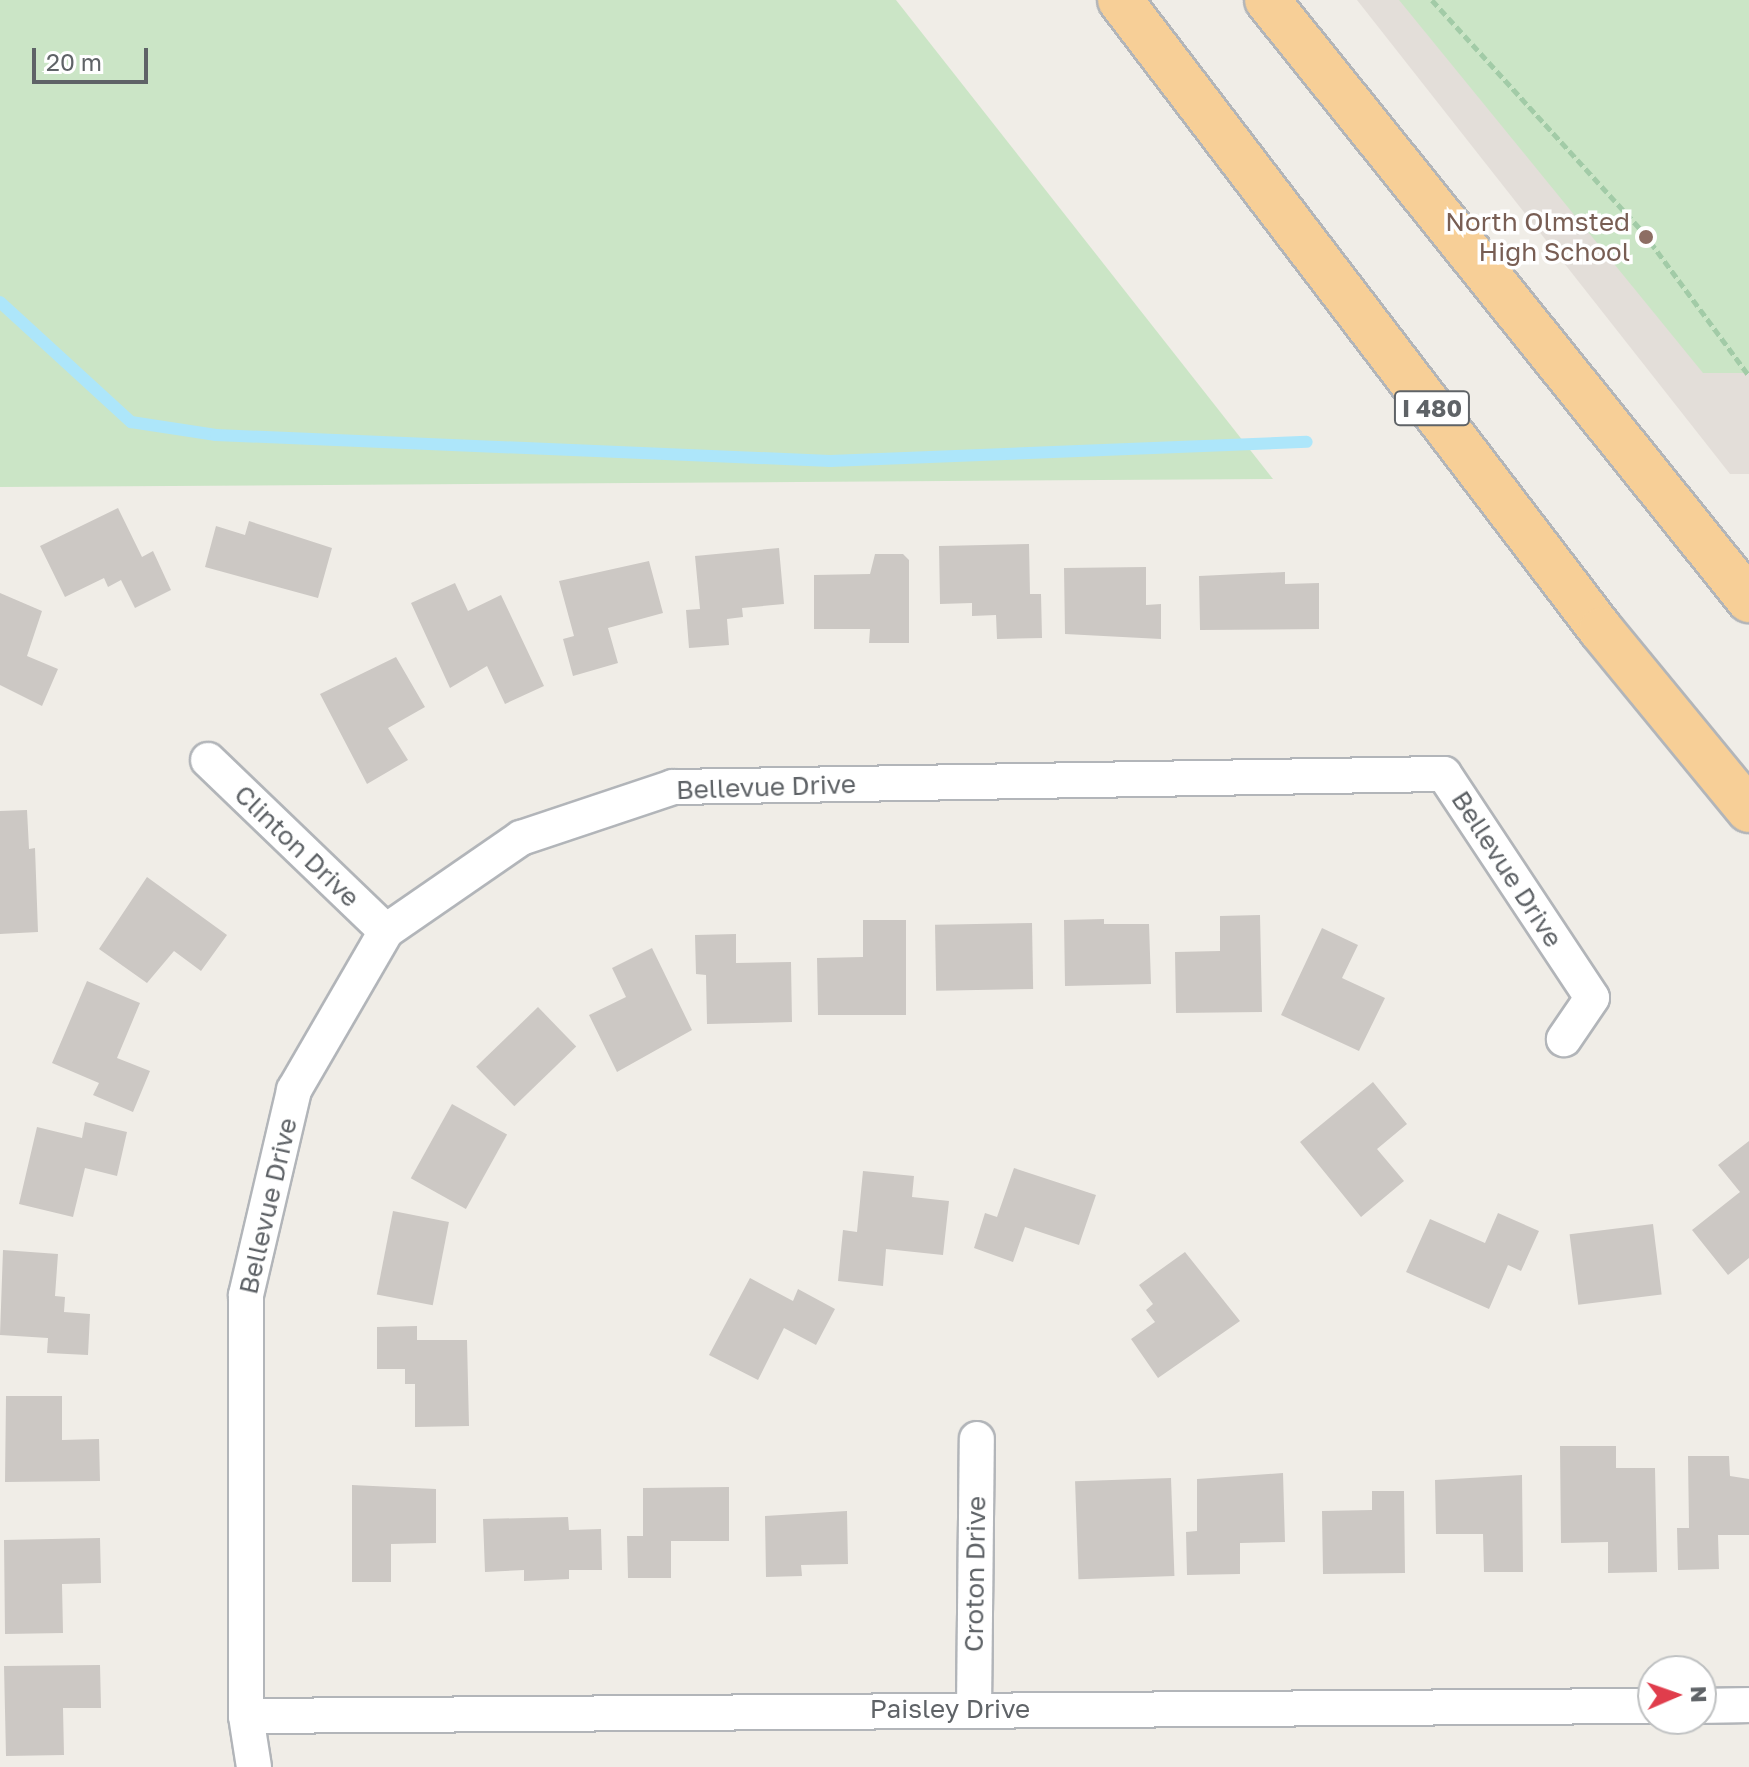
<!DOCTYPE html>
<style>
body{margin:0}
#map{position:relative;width:1749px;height:1767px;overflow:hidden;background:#f0ede7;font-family:"Golos Text",sans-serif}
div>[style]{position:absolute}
.education>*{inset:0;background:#e3ded9}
.green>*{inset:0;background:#cbe5c6}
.stream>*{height:12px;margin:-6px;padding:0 6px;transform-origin:6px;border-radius:6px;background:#ade6fa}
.building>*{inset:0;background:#ccc8c4;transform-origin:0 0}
.path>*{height:5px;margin-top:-2.5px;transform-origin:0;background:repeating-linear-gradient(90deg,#a2cba7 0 8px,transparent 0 12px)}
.roads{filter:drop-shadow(2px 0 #b2b5b9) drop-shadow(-2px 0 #b2b5b9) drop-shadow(0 2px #b2b5b9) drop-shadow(0 -2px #b2b5b9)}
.minor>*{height:34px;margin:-17px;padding:0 17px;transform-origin:17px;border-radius:17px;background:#fff}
.motorway>*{height:44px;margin:-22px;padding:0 22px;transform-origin:22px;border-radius:22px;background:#f7cf97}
.dots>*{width:22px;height:22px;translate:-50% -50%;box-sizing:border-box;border:4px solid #fff;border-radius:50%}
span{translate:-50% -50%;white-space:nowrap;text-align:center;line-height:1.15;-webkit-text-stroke:7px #fff;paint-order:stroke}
.shield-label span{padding:2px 6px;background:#fff;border:2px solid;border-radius:6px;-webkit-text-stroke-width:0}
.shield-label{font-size:24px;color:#5f6367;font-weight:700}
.education-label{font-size:26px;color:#785e54}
.right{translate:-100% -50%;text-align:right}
.street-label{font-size:26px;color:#5f6367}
.north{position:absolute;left:1637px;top:1655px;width:80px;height:80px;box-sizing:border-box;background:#fff;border:2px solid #bfc1c2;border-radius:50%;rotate:88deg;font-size:22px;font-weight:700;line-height:32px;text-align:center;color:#5f6367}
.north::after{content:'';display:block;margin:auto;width:28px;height:36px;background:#e03d4c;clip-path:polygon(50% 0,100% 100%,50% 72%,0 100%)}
.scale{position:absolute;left:32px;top:48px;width:116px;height:36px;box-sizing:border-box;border:4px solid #5f6367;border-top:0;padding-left:10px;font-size:24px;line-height:28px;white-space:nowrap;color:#5f6367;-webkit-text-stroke:6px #fff;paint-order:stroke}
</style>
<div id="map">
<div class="education">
<i style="clip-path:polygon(1357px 0,1749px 0,1749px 474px,1730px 474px)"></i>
</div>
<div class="green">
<i style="clip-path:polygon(0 0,896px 0,1273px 479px,0 487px)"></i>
<i style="clip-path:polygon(1399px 0,1749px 0,1749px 373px,1703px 373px)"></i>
</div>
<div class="stream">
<i style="left:0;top:302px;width:178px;rotate:42.5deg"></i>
<i style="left:131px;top:422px;width:86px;rotate:8.7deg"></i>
<i style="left:216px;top:435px;width:615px;rotate:2.42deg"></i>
<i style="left:830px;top:461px;width:477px;rotate:-2.3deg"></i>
</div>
<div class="building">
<i style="clip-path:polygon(118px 508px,142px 557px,153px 551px,171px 590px,135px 608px,121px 580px,108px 587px,104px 578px,65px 597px,40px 546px)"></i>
<i style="clip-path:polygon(249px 521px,332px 548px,318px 598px,205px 567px,216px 526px,245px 535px)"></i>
<i style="clip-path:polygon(1029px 544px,1030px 594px,1041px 594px,1042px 638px,997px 639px,996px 615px,972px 616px,972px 603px,940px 604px,939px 546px)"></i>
<i style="clip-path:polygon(779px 548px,784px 604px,742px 608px,743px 617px,727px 619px,729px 645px,689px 648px,686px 610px,700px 609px,695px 556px)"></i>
<i style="clip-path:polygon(875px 554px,903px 554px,909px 560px,909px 643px,869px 643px,870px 629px,814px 629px,814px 575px,870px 574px)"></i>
<i style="clip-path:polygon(649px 561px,663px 613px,608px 628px,618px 663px,573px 676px,563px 639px,574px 636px,559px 581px)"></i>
<i style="clip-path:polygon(1146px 567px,1146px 605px,1161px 604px,1161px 639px,1065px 634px,1064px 568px)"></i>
<i style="clip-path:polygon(1285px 572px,1285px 584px,1319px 583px,1319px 629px,1200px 630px,1199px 576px)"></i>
<i style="clip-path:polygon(455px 583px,468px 611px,501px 595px,544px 686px,505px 704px,487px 666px,450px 688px,411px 603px)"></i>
<i style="clip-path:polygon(0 593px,42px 611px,27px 656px,58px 669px,42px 706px,0 685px)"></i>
<i style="clip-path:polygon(396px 657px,425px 707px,388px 728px,408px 760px,367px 784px,320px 694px)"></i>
<i style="clip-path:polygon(27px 810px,29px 849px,35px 848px,38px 932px,0 934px,0 811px)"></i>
<i style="clip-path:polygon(147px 877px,227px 935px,201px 971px,174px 951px,147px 983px,99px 949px)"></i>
<i style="clip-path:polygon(1260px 915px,1262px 1012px,1176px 1013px,1175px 952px,1220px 951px,1220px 916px)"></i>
<i style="clip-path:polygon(1104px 919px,1104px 924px,1149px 924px,1151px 984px,1065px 986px,1064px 920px)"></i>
<i style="clip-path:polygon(863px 920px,906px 920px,906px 1015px,818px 1015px,817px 958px,863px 957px)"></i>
<i style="left:1032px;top:923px;width:66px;height:97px;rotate:89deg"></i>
<i style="clip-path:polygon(1322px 928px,1358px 945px,1342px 978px,1385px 998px,1359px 1051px,1281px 1015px)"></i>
<i style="clip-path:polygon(736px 934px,736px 963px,791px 962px,792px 1022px,707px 1024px,706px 975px,696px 974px,695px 935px)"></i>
<i style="clip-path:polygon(652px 948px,692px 1030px,617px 1072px,589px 1015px,626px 997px,612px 968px)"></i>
<i style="clip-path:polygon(87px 981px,140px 1003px,117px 1058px,150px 1071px,133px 1112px,93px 1095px,99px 1083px,52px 1063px)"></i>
<i style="left:538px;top:1007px;width:55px;height:86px;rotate:46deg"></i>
<i style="clip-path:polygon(1373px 1082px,1407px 1124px,1377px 1149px,1404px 1181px,1361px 1217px,1300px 1142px)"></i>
<i style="left:452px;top:1104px;width:63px;height:85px;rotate:29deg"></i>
<i style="clip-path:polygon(85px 1122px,127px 1132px,117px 1176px,85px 1168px,73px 1217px,19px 1204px,37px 1127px,82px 1138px)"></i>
<i style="clip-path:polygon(1749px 1141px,1749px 1258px,1728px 1275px,1692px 1230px,1740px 1192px,1718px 1165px)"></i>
<i style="clip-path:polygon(1014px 1168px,1096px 1195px,1079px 1245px,1025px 1227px,1013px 1262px,974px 1248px,985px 1213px,997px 1217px)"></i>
<i style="clip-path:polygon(863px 1171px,914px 1176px,912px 1197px,949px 1201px,943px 1255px,886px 1249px,883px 1286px,838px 1281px,843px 1230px,857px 1232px)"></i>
<i style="left:393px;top:1211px;width:57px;height:85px;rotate:11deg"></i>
<i style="clip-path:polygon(1498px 1213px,1539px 1231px,1521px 1271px,1508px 1265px,1489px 1309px,1406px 1272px,1430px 1219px,1485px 1243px)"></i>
<i style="left:1653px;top:1224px;width:71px;height:84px;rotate:83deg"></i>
<i style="clip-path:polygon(3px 1250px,58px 1254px,55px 1296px,65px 1297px,64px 1312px,90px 1314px,88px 1355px,47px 1353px,48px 1338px,0 1335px)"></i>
<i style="clip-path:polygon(1185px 1252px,1240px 1321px,1158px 1378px,1131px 1339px,1155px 1322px,1146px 1310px,1153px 1304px,1139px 1285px)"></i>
<i style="clip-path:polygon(750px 1278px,793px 1301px,798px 1289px,835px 1309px,816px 1345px,784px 1328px,758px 1380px,709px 1355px)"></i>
<i style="clip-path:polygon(417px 1326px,417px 1340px,467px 1340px,469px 1426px,415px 1427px,415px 1384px,405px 1384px,405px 1369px,377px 1369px,377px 1327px)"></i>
<i style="clip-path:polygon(6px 1396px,62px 1396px,62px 1440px,99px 1439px,100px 1481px,5px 1482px)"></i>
<i style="clip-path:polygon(1560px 1446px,1616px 1446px,1616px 1468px,1655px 1468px,1657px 1572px,1608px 1573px,1608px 1542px,1561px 1543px)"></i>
<i style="clip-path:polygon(1688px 1456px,1729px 1456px,1730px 1476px,1749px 1479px,1749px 1535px,1718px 1535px,1719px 1569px,1678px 1570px,1677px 1528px,1689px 1528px)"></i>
<i style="clip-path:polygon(1283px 1473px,1285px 1542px,1240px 1543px,1240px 1574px,1187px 1575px,1186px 1532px,1197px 1531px,1197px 1479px)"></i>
<i style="clip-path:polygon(1522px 1475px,1523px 1572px,1484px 1572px,1483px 1534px,1436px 1534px,1435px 1480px)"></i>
<i style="left:1171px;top:1478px;width:98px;height:96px;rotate:88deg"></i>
<i style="clip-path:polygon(352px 1485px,436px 1489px,436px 1543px,391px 1544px,391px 1582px,352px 1582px)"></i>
<i style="clip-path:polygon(729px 1487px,729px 1541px,671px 1541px,671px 1578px,628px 1578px,627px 1536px,643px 1536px,643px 1488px)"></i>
<i style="clip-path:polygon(1372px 1491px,1404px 1491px,1405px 1573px,1323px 1574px,1322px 1511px,1372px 1510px)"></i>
<i style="clip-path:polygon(847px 1511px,848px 1564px,801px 1565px,802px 1576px,766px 1577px,765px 1516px)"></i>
<i style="clip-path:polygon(568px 1517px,569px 1530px,601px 1529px,602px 1570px,569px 1570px,569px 1579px,524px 1581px,524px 1570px,485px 1572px,483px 1519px)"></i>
<i style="clip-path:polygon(100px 1538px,101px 1583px,62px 1584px,63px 1633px,5px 1634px,4px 1540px)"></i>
<i style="clip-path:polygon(100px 1665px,101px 1708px,63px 1708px,64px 1755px,6px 1756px,4px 1666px)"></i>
</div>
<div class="path">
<i style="left:1432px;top:0;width:314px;rotate:47.7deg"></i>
<i style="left:1643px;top:232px;width:179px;rotate:53.6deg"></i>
</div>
<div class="roads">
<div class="minor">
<i style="left:208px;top:760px;width:247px;rotate:43.9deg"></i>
<i style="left:1701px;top:1706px;width:48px;rotate:-1.2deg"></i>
<i style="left:974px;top:1709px;width:270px;rotate:-89.4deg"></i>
<i style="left:246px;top:1716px;width:1407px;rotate:-0.41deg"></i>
<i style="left:254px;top:1767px;width:52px;rotate:-98.9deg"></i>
<i style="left:246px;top:1716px;width:421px;rotate:-90deg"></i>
<i style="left:246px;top:1295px;width:211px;rotate:-76.8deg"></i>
<i style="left:294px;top:1090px;width:184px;rotate:-59.9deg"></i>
<i style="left:386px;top:931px;width:164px;rotate:-34.6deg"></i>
<i style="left:521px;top:838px;width:160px;rotate:-18.5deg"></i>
<i style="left:673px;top:787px;width:771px;rotate:-0.97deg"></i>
<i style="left:1444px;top:774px;width:268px;rotate:56.5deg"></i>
<i style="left:1592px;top:998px;width:50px;rotate:124.3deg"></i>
</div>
<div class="motorway">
<i style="left:1120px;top:0;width:793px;rotate:52.64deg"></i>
<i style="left:1601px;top:630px;width:233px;rotate:50.6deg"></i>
<i style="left:1267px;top:0;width:770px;rotate:51.22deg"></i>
</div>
</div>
<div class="dots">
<i style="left:1646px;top:237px;background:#8d6e63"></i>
</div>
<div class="shield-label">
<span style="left:1432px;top:408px">I 480</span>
</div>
<div class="education-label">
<span class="right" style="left:1630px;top:237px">North Olmsted<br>High School</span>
</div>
<div class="street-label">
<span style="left:766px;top:787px;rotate:-2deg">Bellevue Drive</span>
<span style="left:297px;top:846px;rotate:44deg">Clinton Drive</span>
<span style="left:1507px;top:869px;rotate:57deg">Bellevue Drive</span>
<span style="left:268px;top:1206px;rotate:-77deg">Bellevue Drive</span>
<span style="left:975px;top:1574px;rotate:-89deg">Croton Drive</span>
<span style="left:950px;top:1709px">Paisley Drive</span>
</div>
<div class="north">N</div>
<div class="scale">20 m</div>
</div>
